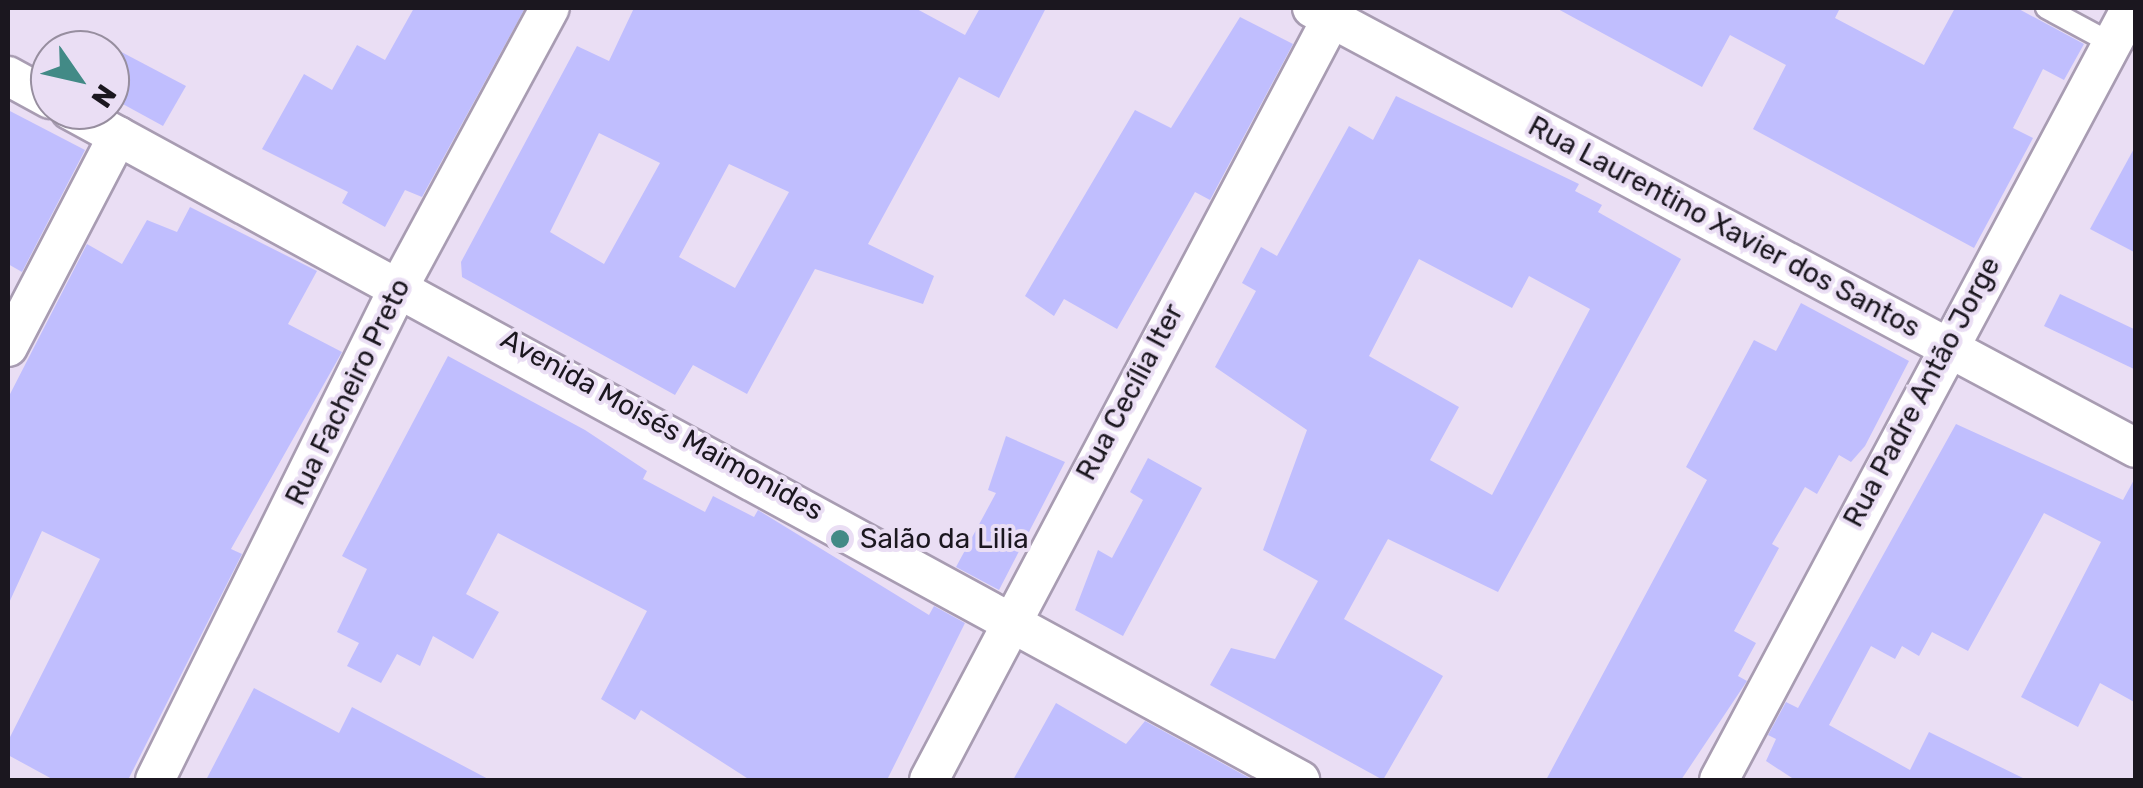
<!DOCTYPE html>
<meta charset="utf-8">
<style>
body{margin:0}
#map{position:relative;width:2143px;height:788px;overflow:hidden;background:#eadef4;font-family:Rubik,sans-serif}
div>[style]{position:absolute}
.building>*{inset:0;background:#c0befe}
.roads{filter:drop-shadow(2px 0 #a89cb2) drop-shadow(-2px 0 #a89cb2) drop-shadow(0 2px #a89cb2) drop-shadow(0 -2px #a89cb2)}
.lane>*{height:20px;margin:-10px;padding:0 10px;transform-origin:10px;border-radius:10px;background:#fff}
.street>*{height:38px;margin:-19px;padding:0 19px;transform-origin:19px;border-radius:19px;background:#fff}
.dots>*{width:28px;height:28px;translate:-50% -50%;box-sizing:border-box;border:5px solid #eadef4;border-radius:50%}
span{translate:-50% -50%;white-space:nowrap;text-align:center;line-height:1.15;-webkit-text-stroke:8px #eadef4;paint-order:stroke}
.street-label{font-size:28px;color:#1b171f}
.poi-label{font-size:28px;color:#1b171f}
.left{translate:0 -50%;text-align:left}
.frame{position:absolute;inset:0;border:10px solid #1b171f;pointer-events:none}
.north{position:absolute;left:30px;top:30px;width:100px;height:100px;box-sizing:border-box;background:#eadef4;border:2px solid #978e9f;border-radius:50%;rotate:124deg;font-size:28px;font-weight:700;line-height:40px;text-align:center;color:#1b171f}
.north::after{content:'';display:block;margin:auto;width:35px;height:45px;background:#428a86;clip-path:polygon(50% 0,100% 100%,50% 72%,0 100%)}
</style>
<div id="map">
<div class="building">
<i style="clip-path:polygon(414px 8px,525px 8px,422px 197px,405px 190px,385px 227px,342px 203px,348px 192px,262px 149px,304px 74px,332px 90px,357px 45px,385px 60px)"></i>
<i style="clip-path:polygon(evenodd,634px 8px,915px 8px,965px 35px,980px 8px,1046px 8px,999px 98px,959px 77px,868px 244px,934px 276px,923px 304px,815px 269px,747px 394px,693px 365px,675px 395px,462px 277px,461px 262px,577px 46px,609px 61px,634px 8px,599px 133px,660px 163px,604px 264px,550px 232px,599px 133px,634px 8px,729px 164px,789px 192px,735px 288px,679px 257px,729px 164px)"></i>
<i style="clip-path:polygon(1556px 8px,1840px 8px,1835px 18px,1924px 65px,1955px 8px,2017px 8px,2084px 44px,2064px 80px,2043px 69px,2013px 128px,2033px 138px,1974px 248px,1753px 129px,1786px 65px,1730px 35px,1702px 87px)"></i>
<i style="clip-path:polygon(1240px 17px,1293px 44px,1210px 200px,1195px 192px,1117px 329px,1064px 299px,1054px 316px,1025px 296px,1135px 110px,1171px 128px)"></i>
<i style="clip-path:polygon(110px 46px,186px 86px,163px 126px,110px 97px)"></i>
<i style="clip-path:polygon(evenodd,1396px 96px,1579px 184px,1575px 191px,1602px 205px,1598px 212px,1681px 259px,1498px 592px,1388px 539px,1344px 619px,1443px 676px,1383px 780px,1210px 685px,1231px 648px,1275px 659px,1318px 581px,1263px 550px,1307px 430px,1215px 367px,1256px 291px,1242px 283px,1261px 247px,1277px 256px,1349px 126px,1373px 140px,1396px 96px,1419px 259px,1512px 308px,1529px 276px,1590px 309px,1492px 495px,1430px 460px,1459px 407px,1369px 356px,1419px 259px)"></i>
<i style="clip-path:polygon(8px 110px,85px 150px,22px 272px,8px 264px)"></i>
<i style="clip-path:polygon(2136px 145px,2136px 253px,2090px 229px)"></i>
<i style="clip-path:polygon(190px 207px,317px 271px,288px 324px,342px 352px,231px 549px,242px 554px,128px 780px,54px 780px,8px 755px,8px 741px,100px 559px,42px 531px,8px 605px,8px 398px,87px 244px,122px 264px,147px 220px,177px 232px)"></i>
<i style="clip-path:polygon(2060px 294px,2136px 330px,2136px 370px,2044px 326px)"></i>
<i style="clip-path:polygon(1801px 303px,1909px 361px,1865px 446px,1851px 462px,1839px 455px,1817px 494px,1805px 487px,1772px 544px,1779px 548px,1734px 631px,1756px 643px,1738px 676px,1747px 681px,1681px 780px,1546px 780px,1707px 480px,1686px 467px,1754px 340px,1776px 351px)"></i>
<i style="clip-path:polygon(448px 356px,585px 430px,647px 471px,643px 479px,705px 512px,713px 496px,754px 517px,758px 510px,929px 615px,934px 606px,965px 623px,887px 780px,750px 780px,641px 710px,635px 720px,601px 699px,647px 611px,498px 533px,466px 594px,499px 612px,473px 659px,433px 636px,420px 666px,397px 654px,381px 683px,347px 666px,359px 643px,337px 632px,367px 569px,342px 556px)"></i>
<i style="clip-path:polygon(1956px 424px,2123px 500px,2136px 476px,2136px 703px,2100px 683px,2078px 727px,2021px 697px,2101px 542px,2044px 513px,1968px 651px,1932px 632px,1919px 656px,1902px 646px,1895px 659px,1871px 646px,1829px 725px,1910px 770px,1929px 732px,2027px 780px,1795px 780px,1766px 761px,1776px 739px,1768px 735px,1786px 702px,1798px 708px)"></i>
<i style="clip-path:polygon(1006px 436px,1065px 462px,999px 590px,956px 567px,996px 493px,988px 490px)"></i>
<i style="clip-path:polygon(1148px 458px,1202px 488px,1123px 636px,1075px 610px,1098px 550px,1112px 558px,1143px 500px,1130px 492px)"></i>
<i style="clip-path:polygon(254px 688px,339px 733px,352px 707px,490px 780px,206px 780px)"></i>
<i style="clip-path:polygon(1056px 703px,1126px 744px,1145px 721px,1253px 780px,1013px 780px)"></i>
</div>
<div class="roads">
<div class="lane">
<i style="left:2046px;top:8px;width:74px;rotate:28.3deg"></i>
</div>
<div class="street">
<i style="left:1312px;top:8px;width:934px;rotate:28.1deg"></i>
<i style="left:8px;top:76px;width:48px;rotate:28.7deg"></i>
<i style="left:70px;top:110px;width:1401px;rotate:28.58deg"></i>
<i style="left:8px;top:347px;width:238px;rotate:-62.5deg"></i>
<i style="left:155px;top:780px;width:555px;rotate:-63.67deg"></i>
<i style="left:401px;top:283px;width:313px;rotate:-61.6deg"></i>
<i style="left:929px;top:780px;width:873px;rotate:-62.14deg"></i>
<i style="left:1719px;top:780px;width:875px;rotate:-61.91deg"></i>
</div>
</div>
<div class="dots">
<i style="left:840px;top:539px;background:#428a86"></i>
</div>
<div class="street-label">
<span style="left:1724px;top:227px;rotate:28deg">Rua Laurentino Xavier dos Santos</span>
<span style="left:348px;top:392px;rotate:-64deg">Rua Facheiro Preto</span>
<span style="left:1130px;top:392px;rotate:-62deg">Rua Cecília Iter</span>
<span style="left:1922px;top:392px;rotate:-62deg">Rua Padre Antão Jorge</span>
<span style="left:662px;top:425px;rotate:29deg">Avenida Moisés Maimonides</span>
</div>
<div class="poi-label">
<span class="left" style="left:860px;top:539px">Salão da Lilia</span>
</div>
<div class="frame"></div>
<div class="north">N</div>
</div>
